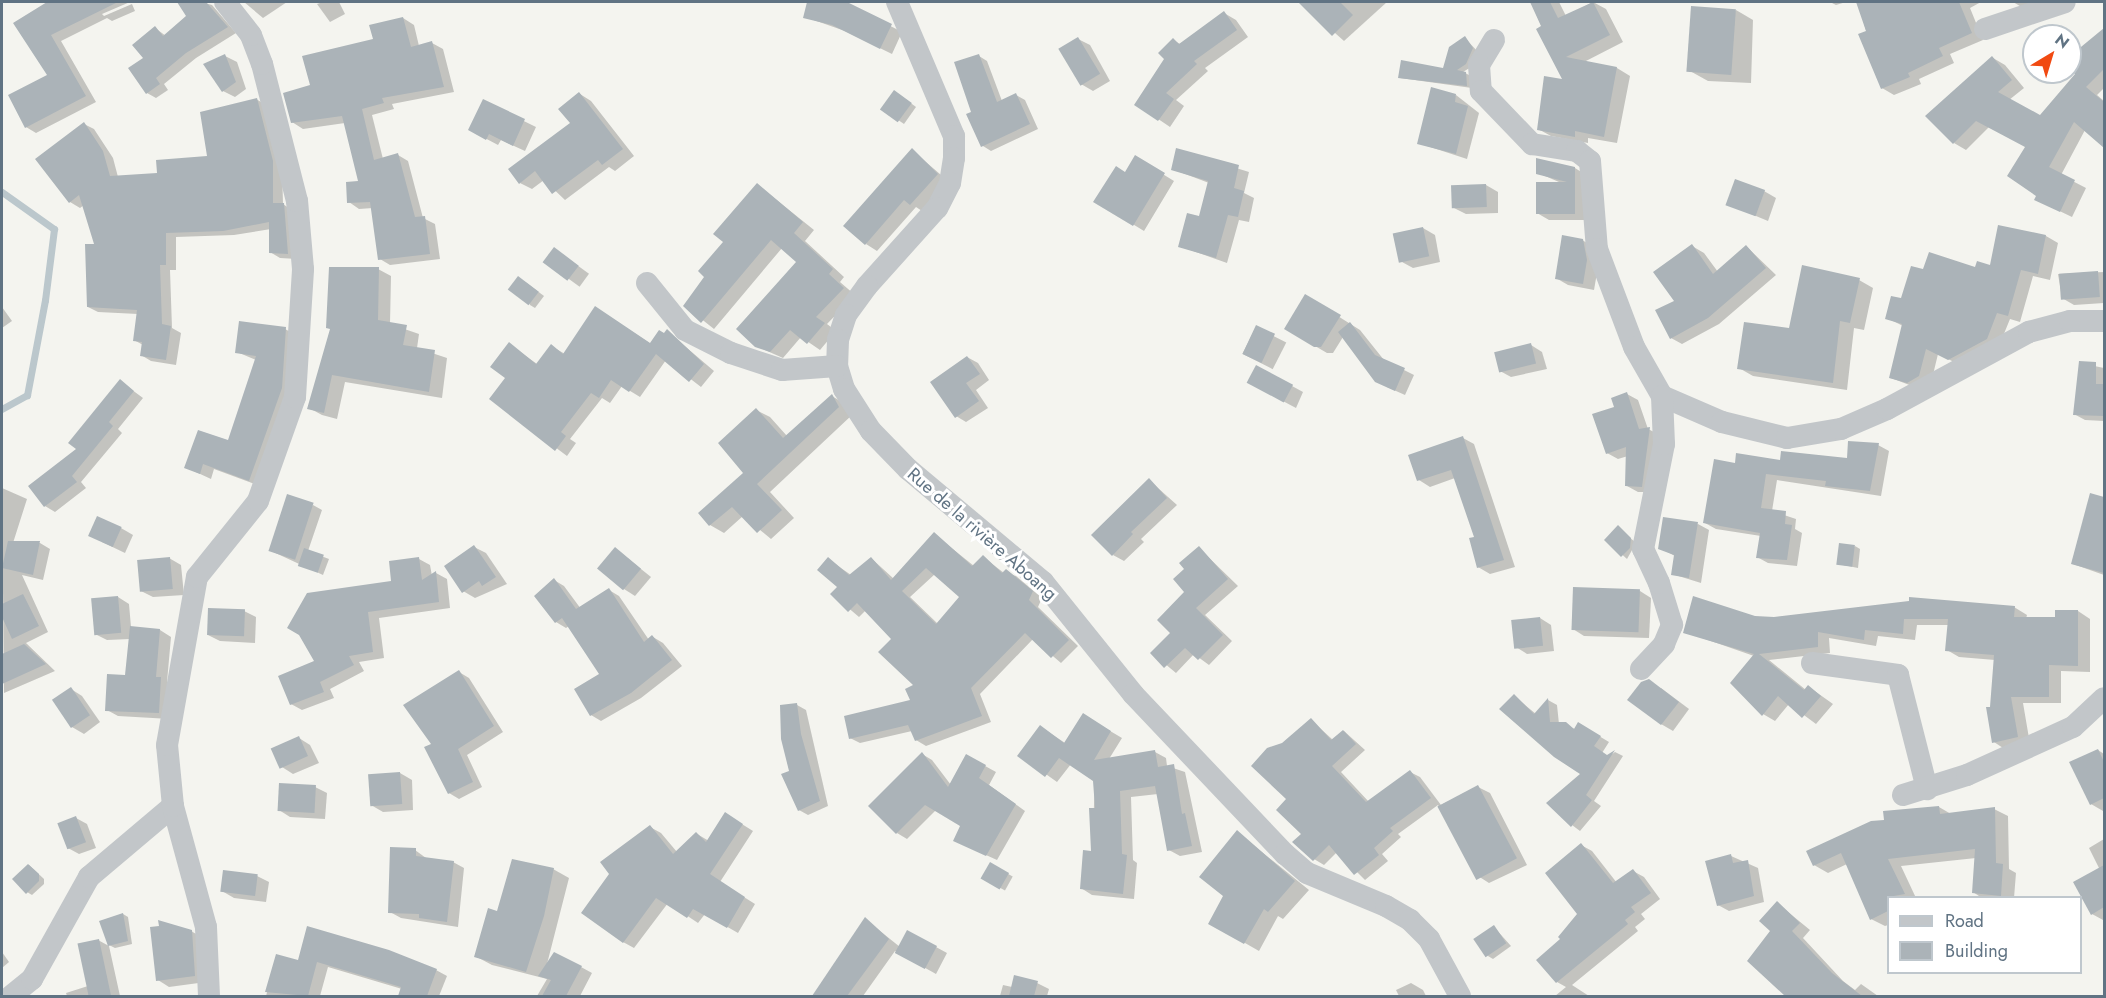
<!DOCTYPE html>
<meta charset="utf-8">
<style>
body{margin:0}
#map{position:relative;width:2106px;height:998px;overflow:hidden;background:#f4f4ef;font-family:Jost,sans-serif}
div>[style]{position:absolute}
.shadow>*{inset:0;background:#0003;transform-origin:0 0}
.stream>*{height:7px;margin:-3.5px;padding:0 3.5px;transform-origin:3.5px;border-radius:3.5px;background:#bbc7cc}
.building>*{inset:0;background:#abb3b8;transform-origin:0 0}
.street>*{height:22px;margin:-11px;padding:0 11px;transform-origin:11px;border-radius:11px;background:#c2c6c9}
span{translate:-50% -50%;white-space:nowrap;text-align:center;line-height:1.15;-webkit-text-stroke:6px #fff;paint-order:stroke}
.street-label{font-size:18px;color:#607383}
.frame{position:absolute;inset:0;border:3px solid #607383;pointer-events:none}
.legend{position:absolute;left:1887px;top:896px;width:195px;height:78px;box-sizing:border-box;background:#fff;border:2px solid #bfc7cd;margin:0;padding:8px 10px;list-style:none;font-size:18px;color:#607383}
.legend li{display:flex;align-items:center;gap:12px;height:30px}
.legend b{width:30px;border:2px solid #bfc7cd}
.north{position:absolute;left:2022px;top:24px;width:60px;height:60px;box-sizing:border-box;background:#fff;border:2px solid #bfc7cd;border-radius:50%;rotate:38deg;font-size:16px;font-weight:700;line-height:24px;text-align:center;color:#607383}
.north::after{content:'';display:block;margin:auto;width:21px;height:27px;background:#f14a12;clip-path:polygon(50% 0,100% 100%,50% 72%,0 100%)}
</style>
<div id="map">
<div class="shadow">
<i style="clip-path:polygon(54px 2px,130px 2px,102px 14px,104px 16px,132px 4px,135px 11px,112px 21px,107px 18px,61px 41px,96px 102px,36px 133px,26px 127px,49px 76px,15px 24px)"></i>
<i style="clip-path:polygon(201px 2px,212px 5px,236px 33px,196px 58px,164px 84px,168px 90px,156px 98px,147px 93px,145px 58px,155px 28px,166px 36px)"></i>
<i style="clip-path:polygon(244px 2px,287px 2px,263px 18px)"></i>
<i style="clip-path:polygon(323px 2px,339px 2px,345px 14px,330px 22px,317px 4px)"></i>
<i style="clip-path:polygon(808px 2px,844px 2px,902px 32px,892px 54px,845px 31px,805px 17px)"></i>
<i style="clip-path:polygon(1300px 2px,1387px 2px,1344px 41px)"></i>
<i style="clip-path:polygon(1531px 2px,1559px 2px,1566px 16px,1593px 2px,1606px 9px,1623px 42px,1584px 62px,1617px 68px,1630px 76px,1617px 143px,1588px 138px,1588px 143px,1551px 136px,1538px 129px,1565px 81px)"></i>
<i style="clip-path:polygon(1830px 2px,1846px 2px,1836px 5px)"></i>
<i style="clip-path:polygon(1858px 2px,1981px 2px,1970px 8px,1983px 40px,1950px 54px,1954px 63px,1919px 79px,1921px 84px,1894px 95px,1882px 88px)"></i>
<i style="clip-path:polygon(2013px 2px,2040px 2px,2025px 9px)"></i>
<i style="clip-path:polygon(1736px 10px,1753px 20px,1751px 83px,1708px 81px,1690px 71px)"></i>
<i style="clip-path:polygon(1224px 13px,1236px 20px,1248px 37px,1205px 68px,1208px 71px,1176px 100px,1184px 106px,1170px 127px,1136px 104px,1166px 59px,1173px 40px,1180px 44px)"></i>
<i style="clip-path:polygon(403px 18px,414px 25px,419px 46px,432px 43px,443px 49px,454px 92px,392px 104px,394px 109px,372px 115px,383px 159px,398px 155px,408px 161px,423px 218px,435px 224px,440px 259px,390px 265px,380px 259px,373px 208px,359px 209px,349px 202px,360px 182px,345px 123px,303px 129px,292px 122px,312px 86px)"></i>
<i style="clip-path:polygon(2104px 29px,2104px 88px,2097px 95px,2104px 101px,2104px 145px,2085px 130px,2061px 175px,2086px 188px,2072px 217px,2049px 206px,2038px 195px,2027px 147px,1989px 127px,1966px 150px,1954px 143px,1993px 58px,2005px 65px,2024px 88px,2009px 100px,2041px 117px,2077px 74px,2070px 66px,2070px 58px)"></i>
<i style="clip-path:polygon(1465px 38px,1478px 52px,1471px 67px,1463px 72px,1471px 76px,1472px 88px,1400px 78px,1444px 69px)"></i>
<i style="clip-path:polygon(1078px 39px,1090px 45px,1110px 81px,1093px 91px,1081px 84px)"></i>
<i style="clip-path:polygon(225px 56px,237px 62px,246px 89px,235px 97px,223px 91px)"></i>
<i style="clip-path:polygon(979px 56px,987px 61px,1002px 101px,1016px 95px,1025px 100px,1038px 129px,991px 151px,983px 146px,973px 113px)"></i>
<i style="clip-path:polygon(580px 94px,591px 101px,634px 156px,615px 171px,609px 167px,565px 200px,544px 180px,532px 189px,520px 183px,572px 124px)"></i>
<i style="clip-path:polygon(900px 95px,916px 107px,904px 124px,882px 109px)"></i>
<i style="clip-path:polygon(1456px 95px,1479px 113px,1467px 159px,1418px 143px)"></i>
<i style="clip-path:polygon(256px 99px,266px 105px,282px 167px,283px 204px,293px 211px,297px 259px,280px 258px,270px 252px,271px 229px,234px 235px,176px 237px,176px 270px,170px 270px,172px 328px,181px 333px,176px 365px,151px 361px,141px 355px,143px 345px,134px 340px,138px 314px,98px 312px,88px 307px,96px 245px,84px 205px,80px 208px,70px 202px,84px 124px,94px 129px,113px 158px,118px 177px,158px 175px,209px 157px)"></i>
<i style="clip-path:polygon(483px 101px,536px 127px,525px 151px,501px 140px,498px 145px,481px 136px)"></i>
<i style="clip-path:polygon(912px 150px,948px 181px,922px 211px,916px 207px,877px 251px,866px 244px)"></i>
<i style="clip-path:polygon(1178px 150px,1249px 172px,1244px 193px,1254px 198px,1249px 222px,1239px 220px,1227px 263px,1179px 246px,1200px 218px,1209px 183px,1172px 169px)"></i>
<i style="clip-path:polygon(1135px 157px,1174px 181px,1144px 231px,1095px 201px,1125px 174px)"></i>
<i style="clip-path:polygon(1575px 168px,1586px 175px,1586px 220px,1549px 220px,1537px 213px,1559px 182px,1538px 173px)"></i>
<i style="clip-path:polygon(758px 185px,814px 230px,805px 241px,844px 277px,840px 282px,855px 295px,827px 324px,836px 331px,820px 350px,801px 337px,783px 358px,756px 346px,798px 262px,782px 248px,714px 329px,685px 306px,706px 276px)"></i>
<i style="clip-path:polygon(1486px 185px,1498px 192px,1498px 213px,1466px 214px,1454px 208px,1453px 186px)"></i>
<i style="clip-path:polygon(1764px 191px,1776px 198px,1768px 221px,1727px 204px)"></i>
<i style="clip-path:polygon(1999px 227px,2046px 236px,2058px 243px,2050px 280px,2033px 276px,2020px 322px,2010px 319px,1999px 346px,1962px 366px,1938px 354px,1931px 383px,1920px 389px,1891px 378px,1903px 326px,1887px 318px,1924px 271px,1991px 267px)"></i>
<i style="clip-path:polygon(1423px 228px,1435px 235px,1440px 262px,1413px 268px,1402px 262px)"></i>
<i style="clip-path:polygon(1582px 240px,1594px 247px,1598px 267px,1594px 290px,1568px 285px,1556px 278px)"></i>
<i style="clip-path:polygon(1692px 246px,1704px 253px,1718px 272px,1747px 247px,1776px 275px,1719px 324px,1682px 344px,1671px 338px,1676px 302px)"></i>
<i style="left:555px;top:249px;width:42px;height:16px;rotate:36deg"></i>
<i style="clip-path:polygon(378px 269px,391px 276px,390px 324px,419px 334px,417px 348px,447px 358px,442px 398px,345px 382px,337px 419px,322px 415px,309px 408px,331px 330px)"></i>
<i style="clip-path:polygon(2104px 272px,2104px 303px,2074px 305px,2062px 298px,2058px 274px)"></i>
<i style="clip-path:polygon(1859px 280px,1873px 288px,1864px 330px,1854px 328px,1847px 390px,1753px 376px,1739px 368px)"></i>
<i style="clip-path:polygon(524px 281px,544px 296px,535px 308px,530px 305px)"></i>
<i style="clip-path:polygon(1306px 296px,1360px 330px,1384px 360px,1414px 375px,1405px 395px,1387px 387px,1343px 337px,1333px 353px,1327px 353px,1286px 329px)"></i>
<i style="clip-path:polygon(2px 307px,12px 321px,2px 328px)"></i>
<i style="clip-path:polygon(596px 308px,651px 344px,667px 331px,714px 371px,701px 387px,666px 360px,640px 397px,622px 386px,610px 403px,602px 398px,570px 439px,576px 443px,567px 456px,491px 399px,507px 378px,509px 344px,537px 364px,551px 346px,565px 354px)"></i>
<i style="left:1256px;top:327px;width:34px;height:30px;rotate:27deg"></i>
<i style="clip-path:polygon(285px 329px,296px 335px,292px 395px,260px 486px,214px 469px,211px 479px,185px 467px,229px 442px,256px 360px,237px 352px)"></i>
<i style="clip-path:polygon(1531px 345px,1542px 352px,1547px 369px,1511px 377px,1500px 371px)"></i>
<i style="clip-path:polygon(967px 357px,978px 363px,989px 380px,976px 390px,988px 408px,966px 422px,956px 416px)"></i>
<i style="clip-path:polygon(2080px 363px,2104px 368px,2104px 421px,2085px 420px,2074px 414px)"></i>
<i style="clip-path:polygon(120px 381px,143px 398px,118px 429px,122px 433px,81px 482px,86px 488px,55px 512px,45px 506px)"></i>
<i style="clip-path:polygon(1292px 386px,1303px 392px,1296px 408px,1260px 389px)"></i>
<i style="clip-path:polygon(1627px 394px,1638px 400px,1648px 429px,1660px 435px,1653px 492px,1638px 492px,1627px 486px,1628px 456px,1618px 459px,1607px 453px,1616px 408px)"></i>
<i style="clip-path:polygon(832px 396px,845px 404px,852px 415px,770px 492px,794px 518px,771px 539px,743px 516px,724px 533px,710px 525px,700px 513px,745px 473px,756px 410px,770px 417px,787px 436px)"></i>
<i style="clip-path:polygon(1463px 438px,1474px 444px,1515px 567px,1490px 574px,1478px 567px,1476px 538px,1455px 478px,1430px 487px,1419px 480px)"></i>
<i style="clip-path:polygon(1878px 445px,1889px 451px,1881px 496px,1777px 480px,1772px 511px,1796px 519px,1795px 529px,1802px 533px,1797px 566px,1768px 563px,1757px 557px,1761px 536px,1716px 529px,1705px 523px,1736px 465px,1848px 460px)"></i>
<i style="clip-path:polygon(1149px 480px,1177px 505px,1141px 539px,1144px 542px,1124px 561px,1113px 555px)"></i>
<i style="clip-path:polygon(2px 488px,27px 499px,13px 543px,40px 543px,50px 549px,43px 580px,22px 575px,48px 632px,26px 643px,55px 671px,4px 693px)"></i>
<i style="clip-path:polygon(2091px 495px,2104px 498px,2104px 575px,2073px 564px)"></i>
<i style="clip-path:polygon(313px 505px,322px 510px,308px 551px,329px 559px,323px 575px,269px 550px)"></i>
<i style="clip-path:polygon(1698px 524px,1709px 530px,1701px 583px,1672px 574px,1675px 556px,1660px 548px)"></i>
<i style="clip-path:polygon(1618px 527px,1636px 543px,1627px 559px,1606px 540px)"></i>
<i style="clip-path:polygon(121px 528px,133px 535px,125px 553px,102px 542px)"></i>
<i style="clip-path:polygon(evenodd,934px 534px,974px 566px,983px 557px,1004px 573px,1016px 576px,1042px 598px,1038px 607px,1078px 646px,1061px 663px,1033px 639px,980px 694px,991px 722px,926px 746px,916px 740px,912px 731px,860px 743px,850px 738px,912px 701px,915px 685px,893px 639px,866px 610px,859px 617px,832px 594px,839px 587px,828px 559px,851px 575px,871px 558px,894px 579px,934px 534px,935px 574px,961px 597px,938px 624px,910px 597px,935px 574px)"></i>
<i style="clip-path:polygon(1855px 546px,1860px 549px,1858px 568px,1838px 564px)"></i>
<i style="clip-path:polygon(474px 547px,486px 553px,507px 584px,475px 598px,463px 591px)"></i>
<i style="clip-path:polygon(1199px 548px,1238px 586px,1205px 615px,1232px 641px,1209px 665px,1194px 654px,1176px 673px,1152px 653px,1172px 633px,1186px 592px,1187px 569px)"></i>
<i style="clip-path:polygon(616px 549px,651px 577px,635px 596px,624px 589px)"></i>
<i style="clip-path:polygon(169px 558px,181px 565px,184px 595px,153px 597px,141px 591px)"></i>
<i style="clip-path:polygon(419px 559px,430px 565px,432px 576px,436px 573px,447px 579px,450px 608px,379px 618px,384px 658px,359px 662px,364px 671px,330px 689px,334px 698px,302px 710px,291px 704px,316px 662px)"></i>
<i style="clip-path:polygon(554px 580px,564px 586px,581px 609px,609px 590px,619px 596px,649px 640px,653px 637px,663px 643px,682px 666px,641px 698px,601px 721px,591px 715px,601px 675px,569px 626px,566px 628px,556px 622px)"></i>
<i style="clip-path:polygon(1640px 591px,1651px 598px,1649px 638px,1584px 636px,1573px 629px)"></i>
<i style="clip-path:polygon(118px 597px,129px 604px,131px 627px,160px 630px,171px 637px,167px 682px,170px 719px,118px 716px,107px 710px,126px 677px,130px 639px,107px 640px,95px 634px)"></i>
<i style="clip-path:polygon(2014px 607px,2027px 615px,2026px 619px,2056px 618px,2078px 611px,2090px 619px,2090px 672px,2061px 671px,2061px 703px,2023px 703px,2030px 744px,2006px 750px,1994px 742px,1995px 660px,1959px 657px,1947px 650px,1949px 625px,1917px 625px,1915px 640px,1878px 636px,1876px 646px,1829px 638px,1830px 653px,1769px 660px,1806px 690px,1809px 687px,1833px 704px,1816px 724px,1789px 704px,1775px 721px,1763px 714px,1754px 656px,1685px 632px,1754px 618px)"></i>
<i style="clip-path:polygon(244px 611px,256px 617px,255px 643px,220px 641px,208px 635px)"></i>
<i style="clip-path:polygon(1540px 618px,1551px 625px,1554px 651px,1527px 654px,1516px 647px)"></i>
<i style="clip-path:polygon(459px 672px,469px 678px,503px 732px,467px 755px,482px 787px,459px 799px,449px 793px)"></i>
<i style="clip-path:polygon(1661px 688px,1689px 709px,1673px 731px,1661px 724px)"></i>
<i style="clip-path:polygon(71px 689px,82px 696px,100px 722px,84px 734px,72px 727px,54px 701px)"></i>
<i style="clip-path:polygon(1514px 696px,1536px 714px,1548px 700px,1557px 705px,1559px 724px,1575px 729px,1579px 724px,1609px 742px,1602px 753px,1608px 757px,1615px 752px,1623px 756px,1594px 801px,1601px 806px,1580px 831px,1572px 825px,1582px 774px)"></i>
<i style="clip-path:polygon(797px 705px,806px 710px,828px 806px,808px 815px,799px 810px)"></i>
<i style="clip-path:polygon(1083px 715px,1122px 738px,1109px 759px,1155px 752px,1166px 758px,1167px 766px,1185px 772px,1202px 852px,1180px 856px,1169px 850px,1158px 794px,1131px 797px,1133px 860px,1137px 863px,1134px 899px,1092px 895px,1081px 888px,1092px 853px,1095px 780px,1071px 764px,1057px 782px,1019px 755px,1041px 727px,1065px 743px)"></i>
<i style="clip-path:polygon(1311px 720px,1333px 740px,1344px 731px,1365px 750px,1341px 772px,1369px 802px,1410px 772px,1420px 777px,1441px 805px,1478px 787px,1490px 793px,1527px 865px,1489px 883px,1478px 876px,1438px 805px,1398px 834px,1401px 837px,1382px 854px,1388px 861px,1365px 880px,1337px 852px,1324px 865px,1314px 859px,1288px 799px,1283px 744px)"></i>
<i style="clip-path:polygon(299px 738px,310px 745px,319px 763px,293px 774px,282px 767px,273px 749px)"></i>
<i style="clip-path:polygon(2098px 750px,2104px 754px,2103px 811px,2091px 804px)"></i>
<i style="clip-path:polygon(922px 754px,932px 760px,951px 785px,967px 756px,996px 772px,989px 785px,1025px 811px,997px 860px,966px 846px,962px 825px,936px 810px,907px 839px,897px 833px)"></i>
<i style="clip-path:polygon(400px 773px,412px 780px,413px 810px,383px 812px,371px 805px)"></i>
<i style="clip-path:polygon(315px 787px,327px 793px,325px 819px,290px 817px,279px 810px)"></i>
<i style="clip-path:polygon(1939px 807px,1951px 814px,1994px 809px,2008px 816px,2009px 869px,2016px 873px,2014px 898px,1982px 898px,1973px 892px,1976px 858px,1901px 866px,1916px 898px,1888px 898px,1888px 925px,1885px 926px,1871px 919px,1847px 864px,1828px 873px,1814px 865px,1886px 821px)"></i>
<i style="clip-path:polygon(76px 818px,87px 824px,96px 848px,79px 854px,68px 848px)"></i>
<i style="clip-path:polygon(737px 821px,753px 831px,720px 882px,755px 904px,738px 933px,705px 914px,698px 923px,668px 903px,634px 948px,623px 942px,650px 827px,661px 833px,677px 852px,697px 834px,709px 841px)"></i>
<i style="clip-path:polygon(1237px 832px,1309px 890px,1283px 919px,1278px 916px,1259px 951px,1224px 931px,1224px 896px)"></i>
<i style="clip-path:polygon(2104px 839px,2104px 919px,2103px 920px,2092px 914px,2100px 870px,2089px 848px)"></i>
<i style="clip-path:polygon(1581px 845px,1592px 851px,1617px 883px,1633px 871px,1644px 877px,1660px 899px,1641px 914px,1645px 919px,1635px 927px,1638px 931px,1572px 985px,1589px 996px,1555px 996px,1566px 987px,1557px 982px,1563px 939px,1579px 914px)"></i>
<i style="clip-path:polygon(415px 850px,426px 858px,453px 862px,464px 868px,458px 927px,401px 918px,390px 912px)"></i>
<i style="clip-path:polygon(1731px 856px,1758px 868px,1764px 902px,1729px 911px,1718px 905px)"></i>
<i style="left:990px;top:864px;width:26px;height:16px;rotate:29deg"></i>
<i style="clip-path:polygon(29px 865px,44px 879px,44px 884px,32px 895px,27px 892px)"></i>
<i style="clip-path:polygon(553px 869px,569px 878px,547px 964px,581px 967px,592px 973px,580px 996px,537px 996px,547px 979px,492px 965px,475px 956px,498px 913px)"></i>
<i style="clip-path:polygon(257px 876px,269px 882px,266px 902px,234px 898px,222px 891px)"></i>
<i style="clip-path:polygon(1777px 903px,1810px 930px,1803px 938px,1843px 981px,1855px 990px,1861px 984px,1878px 996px,1787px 996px,1749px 961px,1772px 931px)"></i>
<i style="clip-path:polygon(123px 914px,128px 917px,132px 944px,115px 948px,109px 945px)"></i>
<i style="clip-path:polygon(865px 919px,900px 947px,936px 947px,947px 953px,936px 974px,895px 951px,863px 996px,813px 996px)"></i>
<i style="clip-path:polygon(1494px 927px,1511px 946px,1493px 959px,1488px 956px)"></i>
<i style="clip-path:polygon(308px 928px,436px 970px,447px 976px,439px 996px,399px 996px,402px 989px,328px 967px,320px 996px,266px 996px,277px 956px,300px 962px)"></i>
<i style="clip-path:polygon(191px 931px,203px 938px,206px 982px,169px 987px,158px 980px)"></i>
<i style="clip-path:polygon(98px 940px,109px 946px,120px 996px,67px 996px,66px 993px,88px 986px)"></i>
<i style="clip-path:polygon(2px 952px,9px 962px,2px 968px)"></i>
<i style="clip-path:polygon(1037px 983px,1049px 989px,1047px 996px,1000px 996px,1003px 985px,1012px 987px)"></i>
<i style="clip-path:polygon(1411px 983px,1423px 990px,1426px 996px,1399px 996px,1396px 990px)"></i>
</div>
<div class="stream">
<i style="left:2px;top:192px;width:64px;rotate:35.4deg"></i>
<i style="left:54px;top:229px;width:72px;rotate:97.2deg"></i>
<i style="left:45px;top:300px;width:97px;rotate:100.7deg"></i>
<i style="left:27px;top:395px;width:29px;rotate:151deg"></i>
</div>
<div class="building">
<i style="clip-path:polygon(47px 2px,118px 2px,51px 35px,86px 96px,25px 128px,8px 95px,47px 75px,13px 23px)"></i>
<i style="clip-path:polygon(177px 2px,206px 2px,228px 27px,186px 53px,156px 78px,160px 84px,146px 94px,128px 68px,143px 58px,132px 45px,155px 26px,163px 36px,186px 16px)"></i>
<i style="clip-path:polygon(807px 2px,847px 2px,892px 24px,880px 49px,832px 25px,803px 18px)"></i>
<i style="clip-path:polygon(1298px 2px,1340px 2px,1353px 15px,1332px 36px)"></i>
<i style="clip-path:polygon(1530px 2px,1550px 2px,1558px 18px,1593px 2px,1610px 35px,1566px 57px,1617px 67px,1604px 137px,1575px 131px,1575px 137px,1537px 130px,1544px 76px,1562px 79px,1536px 29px,1541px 26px)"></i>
<i style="clip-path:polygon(1856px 2px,1959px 2px,1972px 33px,1939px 48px,1943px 56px,1908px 73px,1910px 77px,1881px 89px,1858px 34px,1866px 31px)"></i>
<i style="left:1691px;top:6px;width:45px;height:66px;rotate:4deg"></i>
<i style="clip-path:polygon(1224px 11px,1237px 30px,1194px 61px,1197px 64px,1166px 93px,1174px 99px,1158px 121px,1134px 105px,1164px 59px,1158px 53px,1173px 38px,1179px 44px)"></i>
<i style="clip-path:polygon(403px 17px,411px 47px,432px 41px,444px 87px,382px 98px,384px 103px,362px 109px,374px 160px,398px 153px,415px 217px,425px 216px,430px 254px,378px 260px,370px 202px,347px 203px,346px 182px,358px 181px,342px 116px,291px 123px,283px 93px,310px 85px,302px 56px,373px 39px,369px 25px)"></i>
<i style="clip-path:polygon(2104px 28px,2104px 69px,2086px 87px,2104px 102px,2104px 148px,2074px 122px,2049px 167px,2075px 180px,2060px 212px,2034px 200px,2036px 196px,2007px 176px,2025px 147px,1976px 121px,1953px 144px,1925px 116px,1992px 56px,2012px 80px,1998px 92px,2040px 115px,2075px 74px,2070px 70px,2070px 56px)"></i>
<i style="clip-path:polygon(1465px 36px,1473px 48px,1466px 64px,1457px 70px,1466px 72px,1467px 86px,1398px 78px,1401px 60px,1443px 68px,1449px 47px)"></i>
<i style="left:1078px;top:37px;width:43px;height:23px;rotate:59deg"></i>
<i style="clip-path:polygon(225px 54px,236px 82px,222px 92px,203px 64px)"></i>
<i style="clip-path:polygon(979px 54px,997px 102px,1016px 93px,1030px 124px,981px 147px,966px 114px,971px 112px,954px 62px)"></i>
<i style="clip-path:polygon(1431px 87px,1456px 94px,1455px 102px,1468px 106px,1456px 154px,1417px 144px)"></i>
<i style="left:894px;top:90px;width:22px;height:24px;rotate:36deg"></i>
<i style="clip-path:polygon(579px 92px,623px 149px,602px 165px,598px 160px,552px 194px,535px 171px,519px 184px,508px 169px,570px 123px,558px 109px)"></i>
<i style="clip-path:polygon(257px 98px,273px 161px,273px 203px,284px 203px,288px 254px,269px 253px,269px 222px,223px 231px,166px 233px,166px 265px,160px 265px,162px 324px,171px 326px,166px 360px,140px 356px,142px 342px,133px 341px,137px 310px,87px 307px,85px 244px,94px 244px,79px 195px,69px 203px,35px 159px,84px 122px,103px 151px,110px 176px,157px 173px,156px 160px,207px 156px,200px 112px)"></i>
<i style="clip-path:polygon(483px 99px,525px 119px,513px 146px,489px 134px,486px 140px,468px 130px)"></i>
<i style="clip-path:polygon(912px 148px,938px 174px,910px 205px,904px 200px,865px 245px,843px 226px)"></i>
<i style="clip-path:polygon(1176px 148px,1239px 165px,1234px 188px,1244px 191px,1238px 217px,1228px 215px,1216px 258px,1178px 247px,1187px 213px,1199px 216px,1208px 181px,1171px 170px)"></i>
<i style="clip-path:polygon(1135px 155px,1165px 173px,1133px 226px,1093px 202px,1116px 166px,1125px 172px)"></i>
<i style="clip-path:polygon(1536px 158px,1575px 167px,1575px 214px,1536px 214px,1536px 182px,1567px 182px,1536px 174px)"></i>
<i style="left:1735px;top:179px;width:32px;height:28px;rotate:20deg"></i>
<i style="clip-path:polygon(757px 183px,803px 222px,794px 233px,833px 269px,829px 274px,844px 288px,816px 317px,825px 323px,807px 344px,790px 330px,770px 352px,755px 347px,736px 329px,796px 262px,771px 240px,701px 323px,683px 306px,704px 277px,698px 271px,723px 242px,713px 234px)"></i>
<i style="left:1486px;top:184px;width:23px;height:35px;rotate:88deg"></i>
<i style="clip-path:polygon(1998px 225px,2046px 235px,2038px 274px,2021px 270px,2008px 316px,1997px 313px,1987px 339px,1948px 360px,1926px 349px,1919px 376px,1907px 383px,1889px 378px,1902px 324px,1885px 319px,1891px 296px,1901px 298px,1911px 266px,1923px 269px,1929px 252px,1975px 267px,1977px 261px,1990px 265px)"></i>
<i style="left:1423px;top:227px;width:30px;height:31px;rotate:78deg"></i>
<i style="clip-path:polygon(1562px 235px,1583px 239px,1587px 260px,1583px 284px,1555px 279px)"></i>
<i style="clip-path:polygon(1692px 244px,1713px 274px,1746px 245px,1766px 268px,1708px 318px,1670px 339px,1655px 310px,1674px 301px,1653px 272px)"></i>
<i style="left:554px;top:247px;width:31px;height:19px;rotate:37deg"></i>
<i style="clip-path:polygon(1802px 265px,1860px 278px,1850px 323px,1840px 321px,1833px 383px,1737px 369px,1744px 322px,1789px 328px)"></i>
<i style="clip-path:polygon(329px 267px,379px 267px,378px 320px,407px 325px,403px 345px,435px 350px,429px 392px,332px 375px,324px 413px,307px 409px,330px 329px,326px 328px)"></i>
<i style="left:2098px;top:271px;width:26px;height:39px;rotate:86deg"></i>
<i style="left:518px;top:276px;width:26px;height:17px;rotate:37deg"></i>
<i style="clip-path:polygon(1305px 294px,1341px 315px,1321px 347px,1314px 347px,1284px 329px)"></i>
<i style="clip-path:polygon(595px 306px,650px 343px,659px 330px,664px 333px,667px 329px,704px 364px,689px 382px,656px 354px,629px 392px,611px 380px,599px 398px,591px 393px,561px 432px,566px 436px,555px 451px,489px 399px,505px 378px,490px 367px,509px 342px,536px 364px,551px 344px,563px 354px)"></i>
<i style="clip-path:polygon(239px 321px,286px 327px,282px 388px,249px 481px,203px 464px,200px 474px,184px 468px,198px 430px,228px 440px,256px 356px,235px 353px)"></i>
<i style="clip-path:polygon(1350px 322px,1375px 355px,1405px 368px,1395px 391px,1375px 382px,1338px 332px)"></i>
<i style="left:1256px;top:325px;width:21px;height:32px;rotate:25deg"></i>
<i style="left:1531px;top:343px;width:21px;height:38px;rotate:76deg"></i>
<i style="clip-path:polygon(967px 356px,980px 374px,966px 383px,979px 401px,955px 418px,930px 382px)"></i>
<i style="clip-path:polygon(2079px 361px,2096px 362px,2096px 384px,2104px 384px,2104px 416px,2073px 415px)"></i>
<i style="left:1256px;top:365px;width:42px;height:20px;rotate:28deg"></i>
<i style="clip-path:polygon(120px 379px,134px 391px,109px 422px,113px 426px,72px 476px,77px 482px,44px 507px,28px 486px,76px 449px,68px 443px)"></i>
<i style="clip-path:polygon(1627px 392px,1639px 429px,1650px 427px,1642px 487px,1625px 486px,1626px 447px,1606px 454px,1592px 414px,1614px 407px,1611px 398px)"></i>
<i style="clip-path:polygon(832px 394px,839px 407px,757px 484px,782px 510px,757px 533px,732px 507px,709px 526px,698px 513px,743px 473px,718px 443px,756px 408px,783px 438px)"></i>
<i style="clip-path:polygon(1463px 436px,1504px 560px,1477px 568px,1469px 538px,1474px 537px,1451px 470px,1417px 481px,1408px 455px)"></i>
<i style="clip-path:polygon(1848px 441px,1879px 443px,1870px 491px,1825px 486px,1826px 481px,1766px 474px,1761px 508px,1786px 511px,1785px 524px,1792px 525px,1787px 560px,1756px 558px,1760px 533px,1703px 523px,1714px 459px,1735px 463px,1736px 453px,1780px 460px,1781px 451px,1847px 458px)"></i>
<i style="clip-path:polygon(1149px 478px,1167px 498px,1131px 532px,1133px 534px,1112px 556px,1091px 535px)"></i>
<i style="clip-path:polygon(2090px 493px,2104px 497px,2104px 573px,2071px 564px)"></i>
<i style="left:287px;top:494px;width:28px;height:60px;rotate:18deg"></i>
<i style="left:97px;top:516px;width:27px;height:22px;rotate:24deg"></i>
<i style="clip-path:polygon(1663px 517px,1698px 522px,1689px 578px,1671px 575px,1674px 555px,1658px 549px)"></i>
<i style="clip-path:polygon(1618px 525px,1631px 538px,1630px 548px,1621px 557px,1604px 540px)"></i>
<i style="clip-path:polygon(evenodd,934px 532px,972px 566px,983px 555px,1002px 573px,1006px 569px,1033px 591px,1029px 600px,1069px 640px,1051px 658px,1025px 633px,971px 688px,982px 716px,915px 741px,908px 725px,849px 739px,844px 716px,910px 700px,905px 689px,913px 685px,878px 652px,891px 639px,857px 603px,848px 612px,830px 594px,837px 587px,817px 570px,828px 557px,849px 575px,871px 557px,891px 580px,934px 532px,926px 568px,959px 597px,936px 624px,902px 591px,926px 568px)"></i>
<i style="clip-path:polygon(8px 541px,40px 541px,33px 575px,2px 568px)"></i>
<i style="left:1839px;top:543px;width:16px;height:22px;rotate:7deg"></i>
<i style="clip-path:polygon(474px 545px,496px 577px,482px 586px,479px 581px,462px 593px,444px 566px)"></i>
<i style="clip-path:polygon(1199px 546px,1228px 579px,1196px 608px,1223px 635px,1198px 660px,1185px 648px,1164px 668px,1150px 653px,1170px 633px,1157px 620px,1184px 592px,1173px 579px,1184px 569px,1179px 563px)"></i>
<i style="left:615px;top:547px;width:34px;height:28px;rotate:40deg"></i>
<i style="left:304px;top:548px;width:21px;height:19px;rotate:19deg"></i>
<i style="left:170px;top:557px;width:32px;height:33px;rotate:85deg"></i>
<i style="clip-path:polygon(419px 557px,422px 580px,436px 571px,439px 602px,368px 612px,373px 652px,349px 656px,354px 665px,320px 682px,324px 692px,290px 705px,278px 676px,314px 661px,299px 635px,287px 628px,307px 593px,391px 581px,389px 561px)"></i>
<i style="clip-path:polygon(554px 578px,576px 609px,609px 588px,644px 642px,652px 635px,672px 660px,631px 693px,590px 716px,574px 689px,599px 674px,562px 618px,555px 623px,534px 596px)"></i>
<i style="left:1573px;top:587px;width:67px;height:43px;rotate:2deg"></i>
<i style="clip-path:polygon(23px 594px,39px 626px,12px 639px,2px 617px,2px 604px)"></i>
<i style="left:118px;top:596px;width:37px;height:27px;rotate:85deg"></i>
<i style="clip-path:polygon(1693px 596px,1755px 616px,1774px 617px,1909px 601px,1909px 597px,2015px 606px,2014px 617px,2055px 617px,2055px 610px,2078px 610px,2078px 666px,2049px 665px,2049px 697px,2011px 697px,2018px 737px,1992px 743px,1986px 707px,1990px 707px,1994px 655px,1945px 651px,1948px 619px,1904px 619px,1903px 634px,1865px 630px,1864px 640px,1818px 632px,1818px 647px,1759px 654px,1804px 690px,1808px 685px,1821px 696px,1802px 718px,1778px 696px,1762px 716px,1730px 683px,1754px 654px,1683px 633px)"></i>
<i style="left:208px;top:608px;width:37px;height:27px;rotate:2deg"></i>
<i style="left:1540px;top:617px;width:29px;height:29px;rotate:84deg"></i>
<i style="clip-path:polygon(130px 626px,160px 629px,156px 677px,161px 677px,159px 713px,105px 711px,107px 674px,125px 675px)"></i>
<i style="clip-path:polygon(24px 644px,46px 664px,2px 684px,2px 654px)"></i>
<i style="clip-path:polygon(459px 670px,494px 726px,458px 749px,473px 782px,448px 794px,424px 747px,431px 744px,403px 705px)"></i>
<i style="clip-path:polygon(1649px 679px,1679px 702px,1661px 725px,1627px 700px,1641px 682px)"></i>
<i style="left:71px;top:687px;width:34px;height:23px;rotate:56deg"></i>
<i style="clip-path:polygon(1514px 694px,1534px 714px,1548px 698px,1550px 722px,1566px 722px,1574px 729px,1578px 722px,1601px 736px,1594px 746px,1607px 755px,1615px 750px,1586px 795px,1592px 800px,1571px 827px,1546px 803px,1580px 774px,1554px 757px,1499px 709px)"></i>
<i style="clip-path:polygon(797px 703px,801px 734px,820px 801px,798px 811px,781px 774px,789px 771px,781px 739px,780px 705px)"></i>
<i style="clip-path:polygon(1083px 713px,1111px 731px,1094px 760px,1155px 750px,1158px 767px,1174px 764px,1182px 814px,1185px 813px,1192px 846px,1167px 851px,1155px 786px,1120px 791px,1122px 854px,1127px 855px,1123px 894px,1080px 889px,1083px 850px,1091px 851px,1089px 808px,1095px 808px,1093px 781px,1059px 758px,1045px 777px,1017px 756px,1040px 725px,1064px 743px)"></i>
<i style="clip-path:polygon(1311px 718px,1331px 740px,1343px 730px,1356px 744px,1332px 766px,1366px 802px,1410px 770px,1431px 798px,1390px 828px,1393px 831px,1374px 848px,1379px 855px,1354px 875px,1329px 845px,1313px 861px,1292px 842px,1301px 834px,1276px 810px,1286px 799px,1251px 766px,1267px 748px,1282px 743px)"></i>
<i style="left:299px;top:736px;width:22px;height:31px;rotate:66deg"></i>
<i style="clip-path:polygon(2098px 749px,2104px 762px,2104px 798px,2090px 805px,2069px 762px)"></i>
<i style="clip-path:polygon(922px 752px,948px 787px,966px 754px,986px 765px,979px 778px,1016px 804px,986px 856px,953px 841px,960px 826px,925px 805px,896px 834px,868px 806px)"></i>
<i style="left:400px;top:772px;width:32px;height:32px;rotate:86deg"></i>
<i style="left:279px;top:783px;width:37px;height:28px;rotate:3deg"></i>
<i style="left:1478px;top:785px;width:83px;height:46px;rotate:62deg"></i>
<i style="clip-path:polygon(1939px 806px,1940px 814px,1995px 807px,1996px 863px,2003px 864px,2001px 896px,1972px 893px,1975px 849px,1888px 859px,1905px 894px,1888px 897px,1888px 911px,1870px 920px,1841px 853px,1813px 866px,1806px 851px,1871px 821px,1884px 820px,1883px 811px)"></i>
<i style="clip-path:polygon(725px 812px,743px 824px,710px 874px,745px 897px,727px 928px,693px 909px,687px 918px,656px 898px,623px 943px,581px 913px,609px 874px,600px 862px,650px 825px,673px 854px,696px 832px,706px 842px)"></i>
<i style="left:76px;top:816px;width:28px;height:20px;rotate:69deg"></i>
<i style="clip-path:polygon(1237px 830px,1295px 881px,1268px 912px,1264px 909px,1244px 944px,1208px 924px,1223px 896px,1199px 877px)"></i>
<i style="clip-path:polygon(1581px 843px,1613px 883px,1633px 869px,1651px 893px,1631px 907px,1635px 912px,1625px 920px,1628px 924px,1556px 983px,1536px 960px,1560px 939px,1558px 937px,1577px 914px,1545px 873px)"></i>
<i style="clip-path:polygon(390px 847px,416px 848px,416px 856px,454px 861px,447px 922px,419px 918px,419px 914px,388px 913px)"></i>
<i style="clip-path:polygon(1731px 854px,1733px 863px,1748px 860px,1754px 896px,1717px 906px,1705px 861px)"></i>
<i style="clip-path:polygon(512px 859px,554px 868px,544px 916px,526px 972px,474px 957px,488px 908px,497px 911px)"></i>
<i style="left:990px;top:862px;width:22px;height:19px;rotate:30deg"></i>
<i style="clip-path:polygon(28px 864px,39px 874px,39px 881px,26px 894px,12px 879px)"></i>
<i style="clip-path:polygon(2104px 865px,2104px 907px,2091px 915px,2073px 882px)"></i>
<i style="left:223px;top:870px;width:35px;height:22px;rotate:7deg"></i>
<i style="clip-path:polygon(1777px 901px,1800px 923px,1792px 931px,1832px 973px,1862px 996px,1785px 996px,1747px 961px,1770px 931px,1759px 921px)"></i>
<i style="clip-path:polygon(123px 913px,128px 941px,108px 946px,99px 921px)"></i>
<i style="clip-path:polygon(865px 917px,889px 939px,847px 996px,812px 996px)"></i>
<i style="clip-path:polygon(158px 920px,192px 930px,195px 976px,156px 981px,150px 927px,159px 926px)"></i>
<i style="left:1494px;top:925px;width:22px;height:25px;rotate:56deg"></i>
<i style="clip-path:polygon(307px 926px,389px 950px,437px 969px,427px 996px,398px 996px,401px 987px,317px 962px,308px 996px,265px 992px,276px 954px,298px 960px)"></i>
<i style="left:907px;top:930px;width:34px;height:26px;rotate:28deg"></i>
<i style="left:99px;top:939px;width:58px;height:22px;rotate:78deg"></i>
<i style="clip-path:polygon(554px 952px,582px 966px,566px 996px,542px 996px,551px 980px,538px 976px)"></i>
<i style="clip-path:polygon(1014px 975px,1038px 981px,1034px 996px,1009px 996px)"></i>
</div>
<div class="street">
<i style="left:897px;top:2px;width:146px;rotate:67deg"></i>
<i style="left:954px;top:136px;width:22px;rotate:90deg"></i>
<i style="left:954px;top:158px;width:25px;rotate:99deg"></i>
<i style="left:950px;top:183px;width:28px;rotate:117deg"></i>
<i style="left:937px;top:208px;width:105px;rotate:131.9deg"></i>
<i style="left:867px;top:286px;width:36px;rotate:126deg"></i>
<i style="left:846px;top:315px;width:26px;rotate:108deg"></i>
<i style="left:838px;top:340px;width:26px;rotate:92deg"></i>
<i style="left:837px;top:366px;width:24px;rotate:73deg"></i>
<i style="left:844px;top:389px;width:50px;rotate:57.3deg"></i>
<i style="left:871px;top:431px;width:53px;rotate:45.8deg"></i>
<i style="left:908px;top:469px;width:176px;rotate:39.9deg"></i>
<i style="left:1043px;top:582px;width:144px;rotate:51.2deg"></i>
<i style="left:1133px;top:694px;width:221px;rotate:46.5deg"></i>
<i style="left:1285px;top:854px;width:29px;rotate:41deg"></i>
<i style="left:1307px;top:873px;width:86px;rotate:22.7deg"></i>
<i style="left:1386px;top:906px;width:28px;rotate:30deg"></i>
<i style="left:1410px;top:920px;width:27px;rotate:45deg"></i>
<i style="left:1429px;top:939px;width:65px;rotate:61.5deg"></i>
<i style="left:1985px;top:29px;width:84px;rotate:-18.6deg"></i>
<i style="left:1494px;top:40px;width:29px;rotate:121deg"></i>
<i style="left:1479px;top:65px;width:26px;rotate:86deg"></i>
<i style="left:1481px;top:91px;width:74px;rotate:46.1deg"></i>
<i style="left:1532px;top:144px;width:46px;rotate:8.8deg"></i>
<i style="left:1577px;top:151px;width:16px;rotate:38deg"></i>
<i style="left:1590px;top:161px;width:88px;rotate:85.5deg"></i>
<i style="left:1597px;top:249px;width:105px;rotate:69.3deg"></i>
<i style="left:1634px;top:347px;width:56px;rotate:60.3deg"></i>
<i style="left:1662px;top:396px;width:65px;rotate:23.4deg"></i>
<i style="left:1722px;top:422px;width:67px;rotate:13.8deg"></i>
<i style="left:1787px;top:438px;width:55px;rotate:-9.5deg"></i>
<i style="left:1841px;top:429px;width:50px;rotate:-23.5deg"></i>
<i style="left:1887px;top:409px;width:162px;rotate:-28.5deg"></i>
<i style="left:2029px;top:332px;width:42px;rotate:-15deg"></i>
<i style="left:2070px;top:321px;width:34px"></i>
<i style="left:647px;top:283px;width:60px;rotate:51deg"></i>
<i style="left:685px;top:330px;width:51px;rotate:26.6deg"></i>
<i style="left:731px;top:353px;width:54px;rotate:18.4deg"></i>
<i style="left:782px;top:370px;width:55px;rotate:-4.2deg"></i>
<i style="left:1812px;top:663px;width:87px;rotate:7.9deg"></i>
<i style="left:1898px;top:675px;width:118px;rotate:75.7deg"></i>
<i style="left:1641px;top:669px;width:34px;rotate:-47deg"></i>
<i style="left:1664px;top:644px;width:21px;rotate:-67deg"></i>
<i style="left:1672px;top:625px;width:44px;rotate:-107.2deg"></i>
<i style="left:1659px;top:583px;width:38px;rotate:-115deg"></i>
<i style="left:1643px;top:549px;width:107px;rotate:-78.7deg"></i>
<i style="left:1664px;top:444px;width:48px;rotate:-92.4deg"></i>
<i style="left:1903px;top:795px;width:67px;rotate:-17.4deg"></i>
<i style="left:1967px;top:775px;width:116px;rotate:-24.4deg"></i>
<i style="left:2073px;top:727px;width:42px;rotate:-43.1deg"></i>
<i style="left:11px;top:996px;width:27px;rotate:-39deg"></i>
<i style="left:32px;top:979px;width:117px;rotate:-60.8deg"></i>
<i style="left:89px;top:877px;width:110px;rotate:-40.2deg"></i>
<i style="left:209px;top:996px;width:69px;rotate:-92.5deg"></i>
<i style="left:206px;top:927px;width:125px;rotate:-105.3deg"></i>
<i style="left:173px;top:806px;width:61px;rotate:-95.6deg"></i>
<i style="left:167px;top:745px;width:171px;rotate:-79.9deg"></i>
<i style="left:197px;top:577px;width:97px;rotate:-51.2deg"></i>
<i style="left:258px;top:501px;width:110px;rotate:-70.4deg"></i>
<i style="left:295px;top:397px;width:128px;rotate:-86.4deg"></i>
<i style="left:303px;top:269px;width:68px;rotate:-95deg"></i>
<i style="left:297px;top:201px;width:141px;rotate:-104.3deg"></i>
<i style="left:262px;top:64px;width:31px;rotate:-111deg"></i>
<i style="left:251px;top:35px;width:42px;rotate:-128.2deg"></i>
</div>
<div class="street-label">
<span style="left:982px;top:534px;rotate:41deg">Rue de la rivière Aboang</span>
</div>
<div class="frame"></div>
<ul class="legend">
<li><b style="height:8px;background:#c2c6c9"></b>Road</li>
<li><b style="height:16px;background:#abb3b8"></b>Building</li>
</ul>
<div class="north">N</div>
</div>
